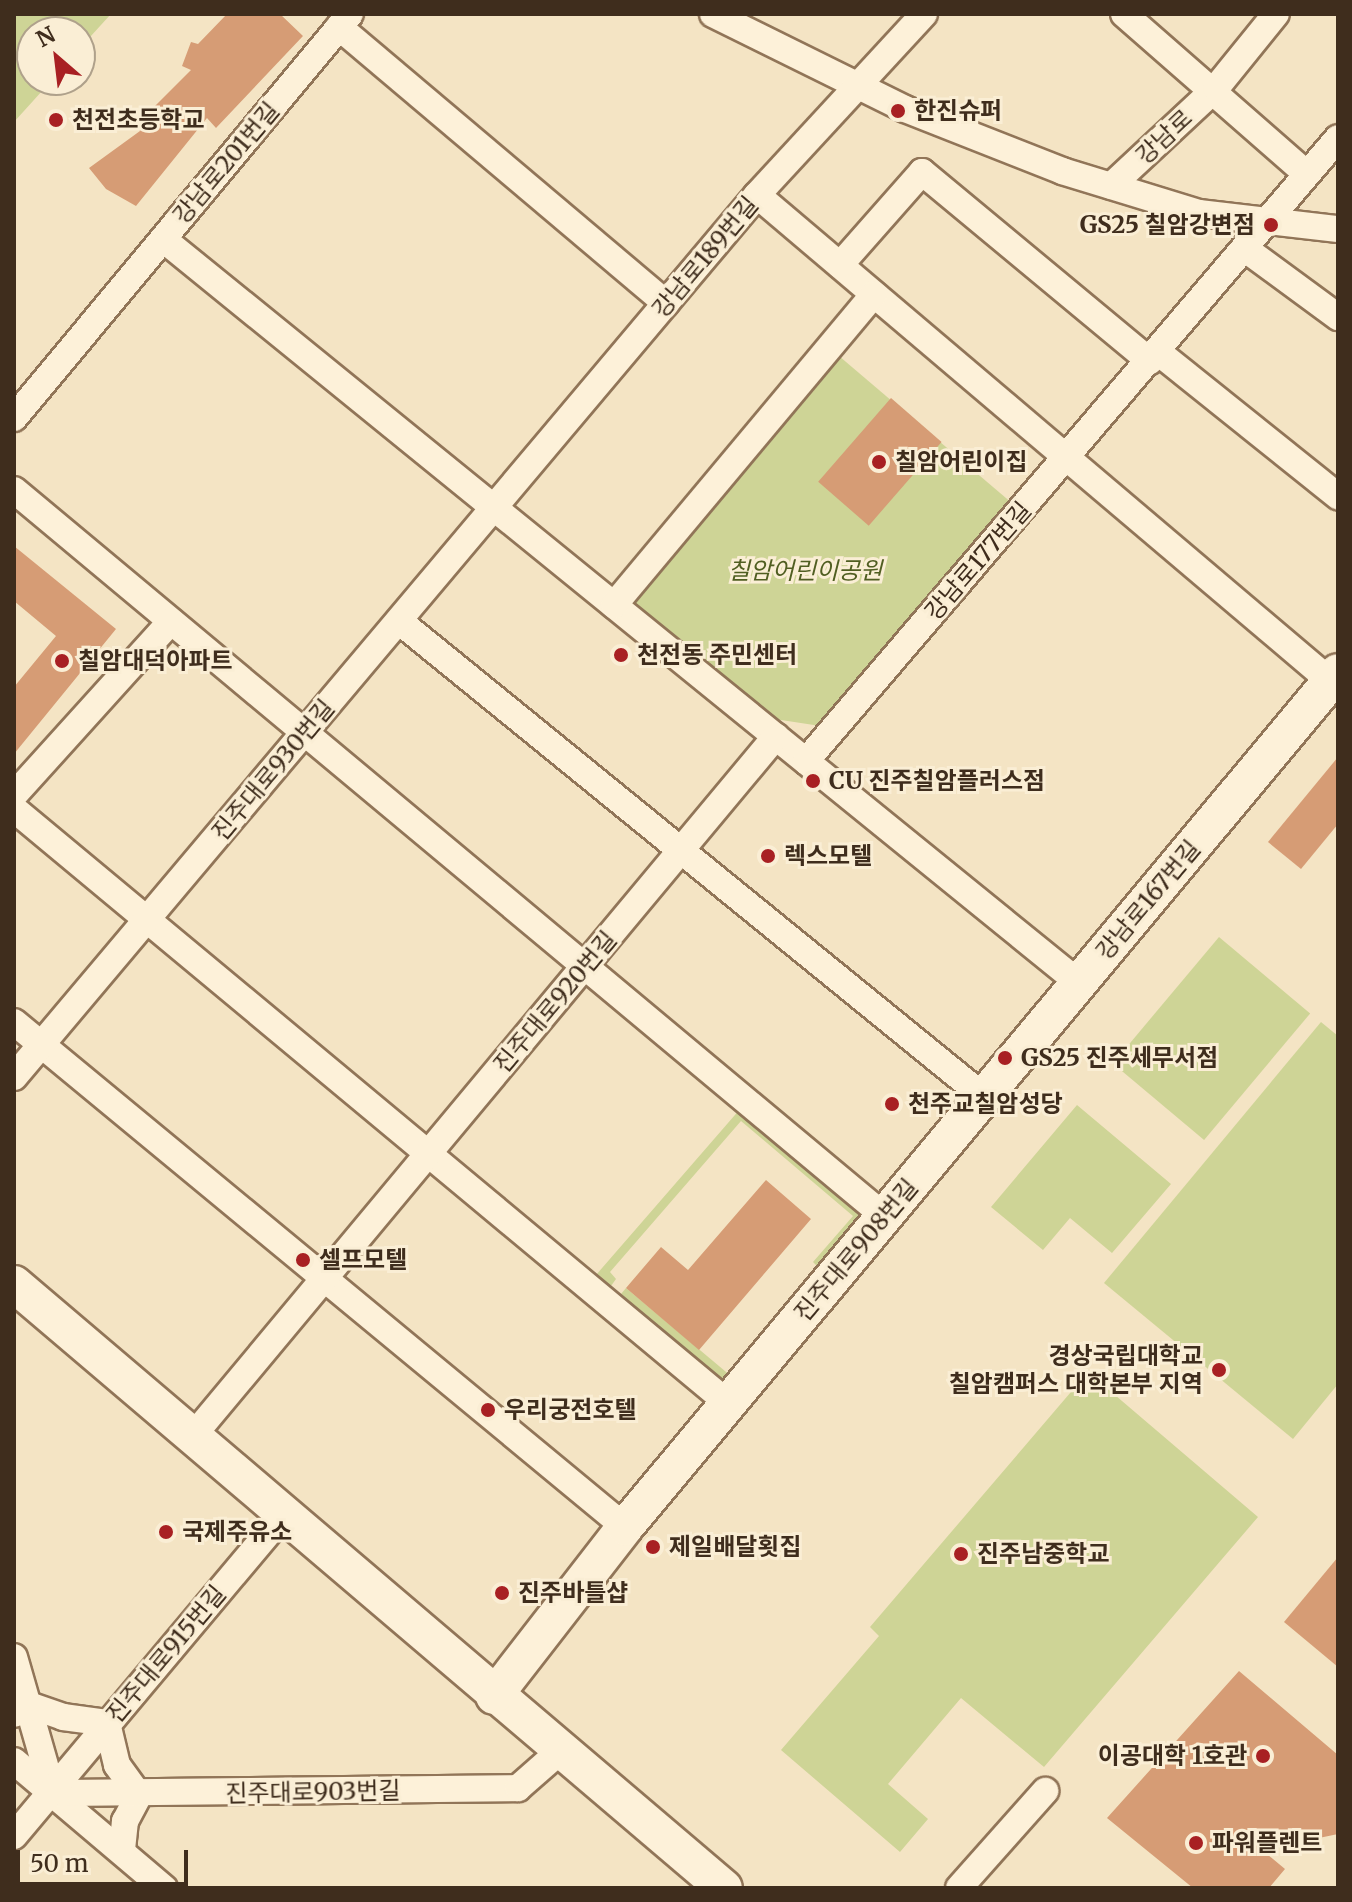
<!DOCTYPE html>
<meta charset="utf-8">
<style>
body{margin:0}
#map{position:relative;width:1352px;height:1902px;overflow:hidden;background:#f4e4c4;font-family:Merriweather,"Noto Sans KR",serif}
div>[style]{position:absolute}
.green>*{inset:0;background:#ced496;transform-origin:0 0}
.building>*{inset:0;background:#d69c75;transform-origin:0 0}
.roads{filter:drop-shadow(2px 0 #917558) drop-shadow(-2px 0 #917558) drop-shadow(0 2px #917558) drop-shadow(0 -2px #917558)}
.street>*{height:26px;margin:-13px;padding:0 13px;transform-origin:13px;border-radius:13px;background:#fdf1d9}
.secondary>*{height:36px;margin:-18px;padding:0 18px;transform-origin:18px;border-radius:18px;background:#fdf1d9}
.dots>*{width:22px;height:22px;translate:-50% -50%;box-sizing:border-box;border:4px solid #faeed5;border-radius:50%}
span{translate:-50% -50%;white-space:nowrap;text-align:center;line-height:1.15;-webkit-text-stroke:6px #faeed5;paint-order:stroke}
.poi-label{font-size:24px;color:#3f2d1d;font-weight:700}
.left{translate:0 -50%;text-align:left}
.right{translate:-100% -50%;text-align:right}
.street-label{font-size:24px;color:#3f2d1d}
.park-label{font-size:24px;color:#505e21;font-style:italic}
.frame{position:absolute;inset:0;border:16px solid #3f2d1d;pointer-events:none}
.north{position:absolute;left:16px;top:16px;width:80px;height:80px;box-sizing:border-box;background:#faeed5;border:2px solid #afa18b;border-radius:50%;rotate:332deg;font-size:22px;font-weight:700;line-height:32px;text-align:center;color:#3f2d1d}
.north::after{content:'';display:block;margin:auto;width:28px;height:36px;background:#a82023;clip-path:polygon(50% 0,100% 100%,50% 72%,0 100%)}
.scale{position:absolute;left:16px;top:1850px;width:172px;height:36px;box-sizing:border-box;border:4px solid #3f2d1d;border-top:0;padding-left:10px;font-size:24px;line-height:28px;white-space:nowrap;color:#3f2d1d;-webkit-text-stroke:6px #faeed5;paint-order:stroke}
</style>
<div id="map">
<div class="green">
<i style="clip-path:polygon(14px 14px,111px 14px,80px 48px,80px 32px,32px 32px,32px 80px,52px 80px,14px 122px)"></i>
<i style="clip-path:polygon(839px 356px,1013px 504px,827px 727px,768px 718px,626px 598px)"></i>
<i style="left:1219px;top:937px;width:119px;height:165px;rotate:40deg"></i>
<i style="clip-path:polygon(1321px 1022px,1338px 1036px,1338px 1384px,1293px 1439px,1104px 1283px)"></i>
<i style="clip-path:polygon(1077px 1105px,1171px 1184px,1112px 1253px,1070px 1218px,1043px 1250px,991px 1207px)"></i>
<i style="clip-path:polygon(741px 1108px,864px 1215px,819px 1268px,813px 1262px,853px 1216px,741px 1121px,610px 1272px,616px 1279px,611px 1286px,596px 1275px)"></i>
<i style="left:626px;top:1288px;width:133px;height:8px;rotate:40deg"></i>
<i style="clip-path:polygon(1088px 1372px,1258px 1517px,1044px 1767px,961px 1698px,888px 1784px,928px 1819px,900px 1852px,781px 1750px,879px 1636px,870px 1627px)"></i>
</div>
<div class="building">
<i style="clip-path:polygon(227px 14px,280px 14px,303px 36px,216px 128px,207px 118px,136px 206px,106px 189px,89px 168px,140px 131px,136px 125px,191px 70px,182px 66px,191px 42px,198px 44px)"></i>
<i style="left:891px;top:398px;width:67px;height:111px;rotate:41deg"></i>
<i style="clip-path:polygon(14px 546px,116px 629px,14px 754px,14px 687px,56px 636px,14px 601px)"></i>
<i style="clip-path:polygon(1338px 757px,1338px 824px,1301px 869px,1268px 842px)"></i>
<i style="clip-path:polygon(766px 1180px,811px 1219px,699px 1350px,626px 1288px,661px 1247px,688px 1270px)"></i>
<i style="clip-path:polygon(1338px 1557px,1338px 1667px,1284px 1622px)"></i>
<i style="clip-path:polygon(1239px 1671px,1338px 1755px,1338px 1834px,1262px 1850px,1285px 1869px,1269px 1888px,1193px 1888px,1107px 1818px)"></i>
</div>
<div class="roads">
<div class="street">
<i style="left:713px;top:14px;width:214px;rotate:26.3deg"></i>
<i style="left:905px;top:109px;width:169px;rotate:21.5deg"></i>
<i style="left:1062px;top:171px;width:143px;rotate:17deg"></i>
<i style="left:1199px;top:213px;width:140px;rotate:6.6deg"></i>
<i style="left:1124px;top:14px;width:243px;rotate:41.2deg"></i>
<i style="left:339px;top:27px;width:428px;rotate:40.2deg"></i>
<i style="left:1111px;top:186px;width:144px;rotate:-43deg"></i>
<i style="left:1216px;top:88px;width:95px;rotate:-51deg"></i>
<i style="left:757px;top:195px;width:751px;rotate:40.3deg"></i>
<i style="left:163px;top:239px;width:1180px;rotate:39.08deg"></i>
<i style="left:1244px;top:248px;width:117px;rotate:36.3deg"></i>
<i style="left:840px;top:265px;width:124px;rotate:-48.6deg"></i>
<i style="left:922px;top:172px;width:296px;rotate:39.7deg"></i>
<i style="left:1158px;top:352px;width:231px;rotate:38.7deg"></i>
<i style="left:14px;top:418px;width:525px;rotate:-50.25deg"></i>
<i style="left:14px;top:490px;width:1133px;rotate:39.84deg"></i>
<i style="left:614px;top:605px;width:405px;rotate:-50.1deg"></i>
<i style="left:399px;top:621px;width:754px;rotate:39.13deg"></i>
<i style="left:806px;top:761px;width:819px;rotate:-49.5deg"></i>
<i style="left:14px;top:795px;width:234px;rotate:-47.9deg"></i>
<i style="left:14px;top:809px;width:929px;rotate:39.76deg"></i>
<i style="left:14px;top:1022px;width:793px;rotate:39.57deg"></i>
<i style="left:14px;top:1077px;width:1153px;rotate:-49.89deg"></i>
<i style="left:757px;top:195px;width:246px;rotate:-47.3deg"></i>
<i style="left:192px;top:1437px;width:912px;rotate:-50.2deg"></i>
<i style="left:14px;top:1657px;width:141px;rotate:74deg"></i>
<i style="left:14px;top:1714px;width:16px;rotate:-40deg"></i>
<i style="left:26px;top:1704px;width:39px;rotate:19deg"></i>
<i style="left:63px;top:1717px;width:44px;rotate:7.8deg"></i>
<i style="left:107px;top:1723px;width:43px;rotate:76.6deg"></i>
<i style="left:117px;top:1765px;width:37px;rotate:54deg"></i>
<i style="left:139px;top:1795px;width:30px;rotate:118deg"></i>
<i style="left:125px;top:1821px;width:31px;rotate:96deg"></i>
<i style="left:14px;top:1761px;width:197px;rotate:40.3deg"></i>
<i style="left:53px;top:1793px;width:465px;rotate:-0.6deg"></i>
<i style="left:518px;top:1788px;width:55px;rotate:-41.3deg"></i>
<i style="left:14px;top:1836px;width:417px;rotate:-50deg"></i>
<i style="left:959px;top:1888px;width:130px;rotate:-48.4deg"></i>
</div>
<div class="secondary">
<i style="left:14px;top:1284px;width:932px;rotate:40.39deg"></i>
<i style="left:494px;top:1696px;width:214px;rotate:-52.2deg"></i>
<i style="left:625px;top:1527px;width:1113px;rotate:-50.17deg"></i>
</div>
</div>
<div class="dots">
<i style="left:898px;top:111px;background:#a82023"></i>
<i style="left:56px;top:120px;background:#a82023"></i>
<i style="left:1271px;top:225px;background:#a82023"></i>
<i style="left:879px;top:462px;background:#a82023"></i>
<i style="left:621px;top:655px;background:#a82023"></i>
<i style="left:62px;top:661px;background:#a82023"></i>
<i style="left:813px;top:781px;background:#a82023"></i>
<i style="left:768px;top:856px;background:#a82023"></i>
<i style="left:1005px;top:1058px;background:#a82023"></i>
<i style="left:892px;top:1104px;background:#a82023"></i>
<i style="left:303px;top:1260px;background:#a82023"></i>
<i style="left:1219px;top:1370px;background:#a82023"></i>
<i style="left:488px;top:1410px;background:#a82023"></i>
<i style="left:166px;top:1532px;background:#a82023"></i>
<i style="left:653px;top:1547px;background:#a82023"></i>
<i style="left:961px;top:1554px;background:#a82023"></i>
<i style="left:502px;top:1593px;background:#a82023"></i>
<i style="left:1263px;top:1756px;background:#a82023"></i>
<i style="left:1196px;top:1843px;background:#a82023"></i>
</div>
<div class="poi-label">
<span class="left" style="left:914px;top:111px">한진슈퍼</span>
<span class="left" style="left:72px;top:120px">천전초등학교</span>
<span class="right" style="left:1255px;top:225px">GS25 칠암강변점</span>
<span class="left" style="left:895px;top:462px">칠암어린이집</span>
<span class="left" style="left:637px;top:655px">천전동 주민센터</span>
<span class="left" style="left:78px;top:661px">칠암대덕아파트</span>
<span class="left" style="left:829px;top:781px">CU 진주칠암플러스점</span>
<span class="left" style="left:784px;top:856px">렉스모텔</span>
<span class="left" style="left:1021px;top:1058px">GS25 진주세무서점</span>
<span class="left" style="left:908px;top:1104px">천주교칠암성당</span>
<span class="left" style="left:319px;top:1260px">셀프모텔</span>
<span class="right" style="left:1203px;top:1370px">경상국립대학교<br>칠암캠퍼스 대학본부 지역</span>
<span class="left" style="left:504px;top:1410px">우리궁전호텔</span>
<span class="left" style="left:182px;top:1532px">국제주유소</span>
<span class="left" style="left:669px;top:1547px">제일배달횟집</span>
<span class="left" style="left:977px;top:1554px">진주남중학교</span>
<span class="left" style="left:518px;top:1593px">진주바틀샵</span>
<span class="right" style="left:1247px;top:1756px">이공대학 1호관</span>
<span class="left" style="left:1212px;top:1843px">파워플렌트</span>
</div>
<div class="street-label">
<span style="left:1164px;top:137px;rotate:-43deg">강남로</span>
<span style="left:226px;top:163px;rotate:-50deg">강남로201번길</span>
<span style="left:705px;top:257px;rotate:-50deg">강남로189번길</span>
<span style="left:978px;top:561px;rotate:-49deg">강남로177번길</span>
<span style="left:273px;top:770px;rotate:-50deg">진주대로930번길</span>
<span style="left:1148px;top:900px;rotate:-50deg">강남로167번길</span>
<span style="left:555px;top:1002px;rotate:-50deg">진주대로920번길</span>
<span style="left:856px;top:1250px;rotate:-50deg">진주대로908번길</span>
<span style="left:166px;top:1654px;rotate:-50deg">진주대로915번길</span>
<span style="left:313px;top:1792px;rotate:-1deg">진주대로903번길</span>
</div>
<div class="park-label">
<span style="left:805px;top:571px">칠암어린이공원</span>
</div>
<div class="frame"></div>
<div class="north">N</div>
<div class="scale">50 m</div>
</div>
